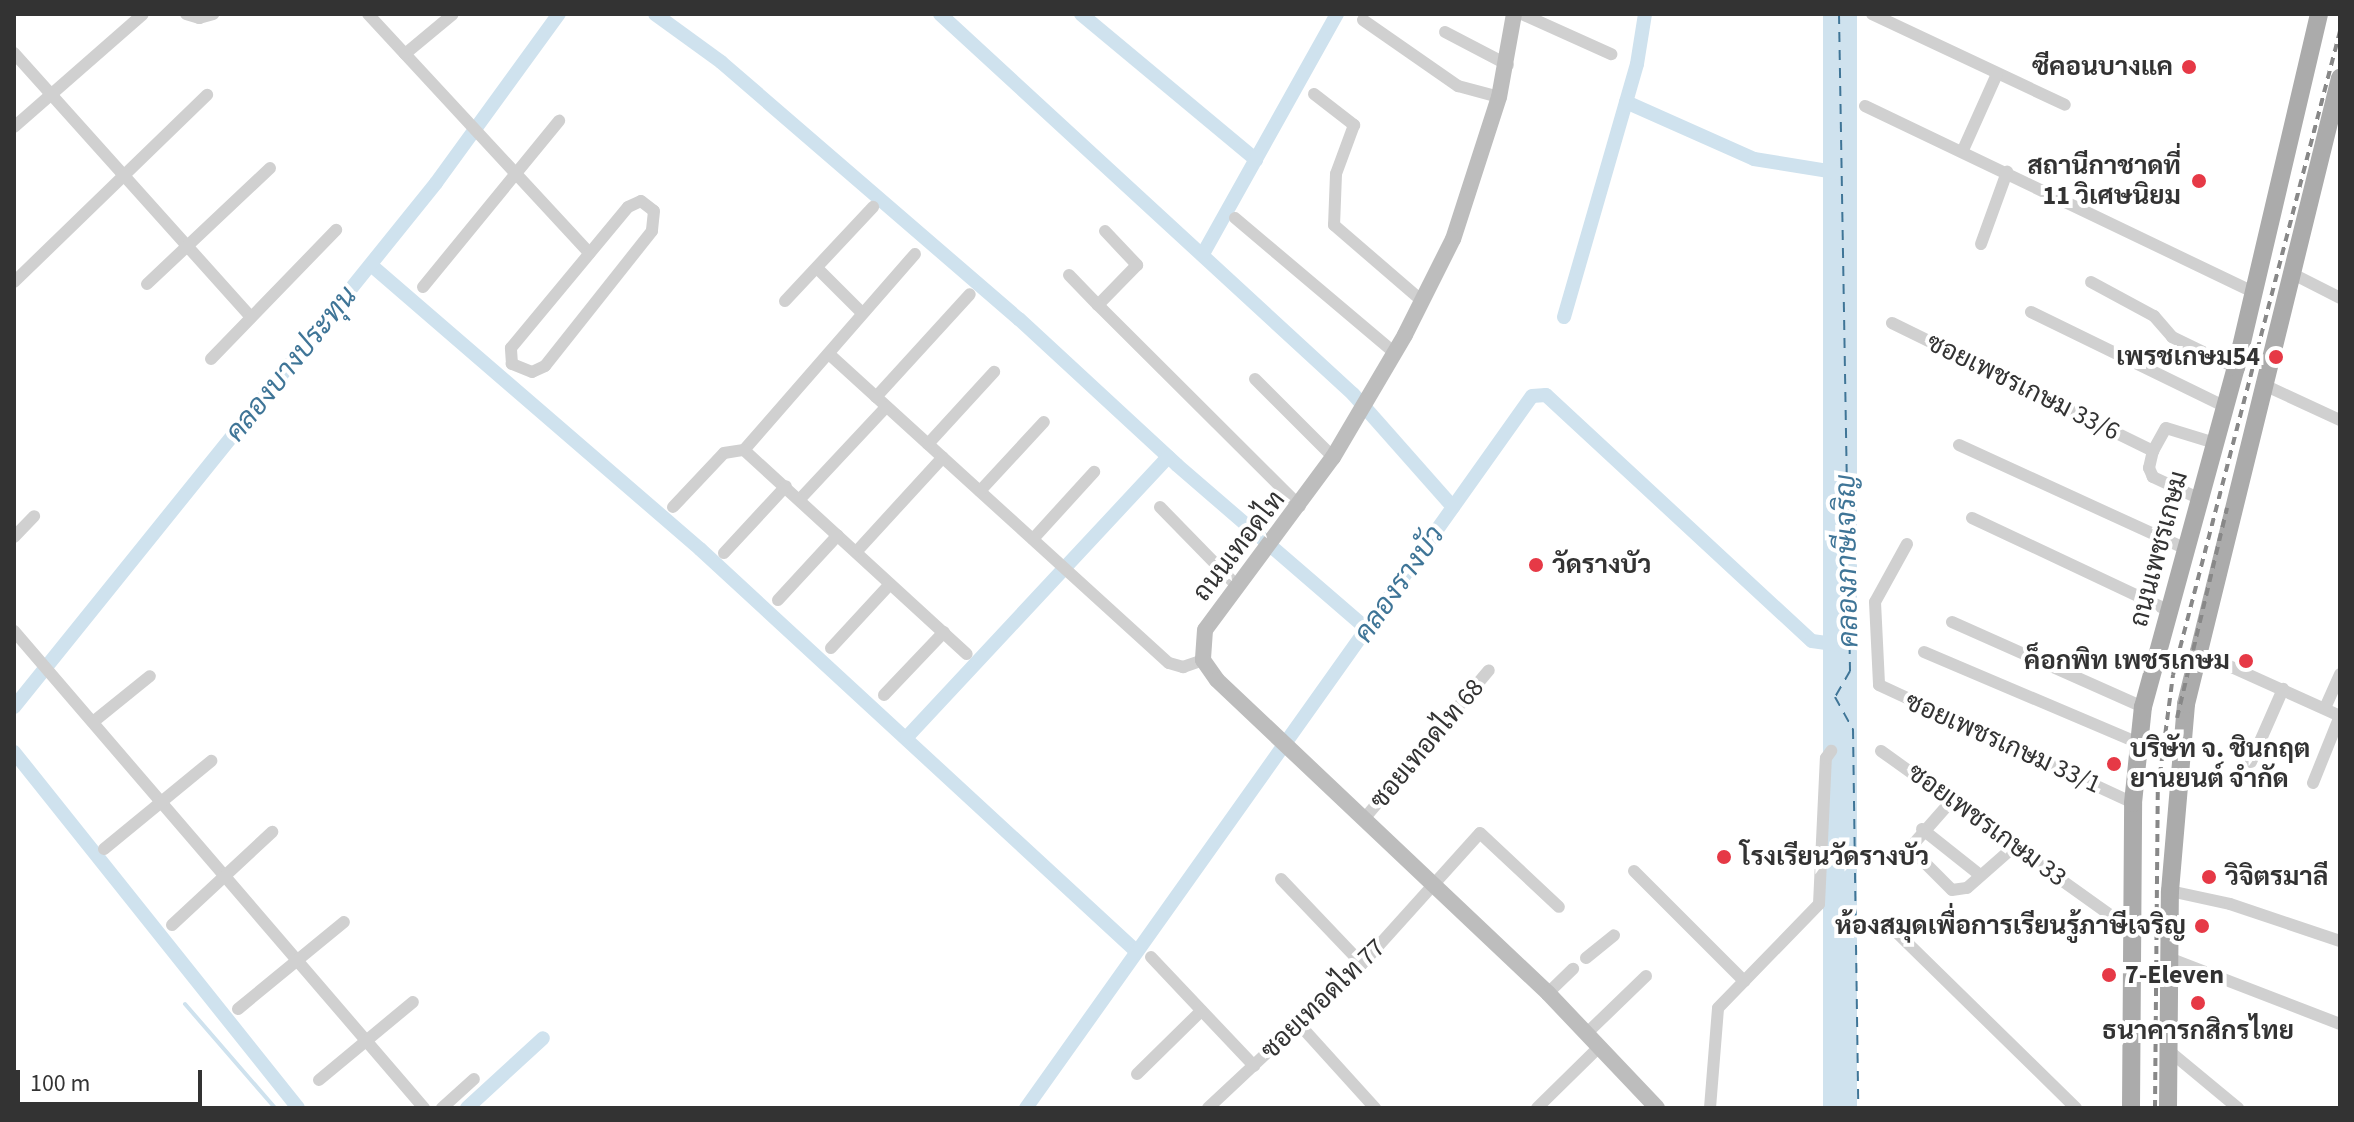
<!DOCTYPE html>
<meta charset="utf-8">
<style>
body{margin:0}
#map{position:relative;width:2354px;height:1122px;overflow:hidden;background:#fff;font-family:"Source Sans 3",Sarabun,sans-serif}
div>[style]{position:absolute}
.water>*{inset:0;background:#cfe2ee;transform-origin:0 0}
.stream>*{height:4px;margin:-2px;padding:0 2px;transform-origin:2px;border-radius:2px;background:#cfe2ee}
.canal>*{height:14px;margin:-7px;padding:0 7px;transform-origin:7px;border-radius:7px;background:#cfe2ee}
.ferry>*{height:2px;margin-top:-1px;transform-origin:0;background:repeating-linear-gradient(90deg,#3f7597 0 10px,transparent 0 18px)}
.minor>*{height:12px;margin:-6px;padding:0 6px;transform-origin:6px;border-radius:6px;background:#d0d0d0}
.secondary>*{height:16px;margin:-8px;padding:0 8px;transform-origin:8px;border-radius:8px;background:#bdbdbd}
.primary>*{height:18px;margin:-9px;padding:0 9px;transform-origin:9px;border-radius:9px;background:#ababab}
.rail>*{height:4px;margin-top:-2px;transform-origin:0;background:repeating-linear-gradient(90deg,#888 0 8px,transparent 0 14px)}
.dots>*{width:22px;height:22px;translate:-50% -50%;box-sizing:border-box;border:4px solid #fff;border-radius:50%}
span{translate:-50% -50%;white-space:nowrap;text-align:center;line-height:1.15;-webkit-text-stroke:8px #fff;paint-order:stroke}
.poi-label{font-size:26px;color:#333;font-weight:700}
.right{translate:-100% -50%;text-align:right}
.left{translate:0 -50%;text-align:left}
.street-label{font-size:26px;color:#333}
.water-label{font-size:28px;color:#3f7597;font-style:italic}
.frame{position:absolute;inset:0;border:16px solid #333;pointer-events:none}
.scale{position:absolute;left:16px;top:1070px;width:186px;height:36px;box-sizing:border-box;border:4px solid #333;border-top:0;padding-left:10px;font-size:24px;line-height:28px;white-space:nowrap;color:#333;-webkit-text-stroke:6px #fff;paint-order:stroke}
</style>
<div id="map">
<div class="water">
<i style="left:1823px;top:14px;width:34px;height:1094px"></i>
</div>
<div class="stream">
<i style="left:185px;top:1004px;width:138px;rotate:49.1deg"></i>
</div>
<div class="canal">
<i style="left:655px;top:14px;width:82px;rotate:36deg"></i>
<i style="left:721px;top:62px;width:394px;rotate:40.8deg"></i>
<i style="left:1019px;top:319px;width:215px;rotate:42.7deg"></i>
<i style="left:1177px;top:465px;width:250px;rotate:40.8deg"></i>
<i style="left:940px;top:14px;width:561px;rotate:42.62deg"></i>
<i style="left:1353px;top:394px;width:151px;rotate:48.5deg"></i>
<i style="left:1081px;top:14px;width:228px;rotate:39.8deg"></i>
<i style="left:1626px;top:102px;width:140px;rotate:24deg"></i>
<i style="left:1754px;top:159px;width:87px;rotate:9.2deg"></i>
<i style="left:1204px;top:252px;width:273px;rotate:-60.8deg"></i>
<i style="left:371px;top:265px;width:435px;rotate:40.8deg"></i>
<i style="left:700px;top:549px;width:593px;rotate:42.68deg"></i>
<i style="left:1564px;top:317px;width:263px;rotate:-73.9deg"></i>
<i style="left:1637px;top:64px;width:51px;rotate:-80.9deg"></i>
<i style="left:14px;top:707px;width:673px;rotate:-51.15deg"></i>
<i style="left:436px;top:183px;width:209px;rotate:-54deg"></i>
<i style="left:907px;top:737px;width:383px;rotate:-47deg"></i>
<i style="left:14px;top:752px;width:455px;rotate:51.4deg"></i>
<i style="left:467px;top:1108px;width:103px;rotate:-42.6deg"></i>
<i style="left:1026px;top:1108px;width:873px;rotate:-54.6deg"></i>
<i style="left:1532px;top:396px;width:14px;rotate:-4deg"></i>
<i style="left:1546px;top:395px;width:362px;rotate:42.8deg"></i>
<i style="left:1812px;top:641px;width:36px;rotate:8deg"></i>
</div>
<div class="ferry">
<i style="left:1839px;top:14px;width:657px;rotate:89.04deg"></i>
<i style="left:1850px;top:671px;width:30px;rotate:120deg"></i>
<i style="left:1835px;top:697px;width:37px;rotate:61deg"></i>
<i style="left:1853px;top:729px;width:379px;rotate:89.2deg"></i>
</div>
<div class="minor">
<i style="left:186px;top:14px;width:14px;rotate:17deg"></i>
<i style="left:199px;top:18px;width:15px;rotate:-16deg"></i>
<i style="left:368px;top:14px;width:326px;rotate:47.2deg"></i>
<i style="left:1522px;top:14px;width:98px;rotate:24.2deg"></i>
<i style="left:1872px;top:14px;width:213px;rotate:25.2deg"></i>
<i style="left:1363px;top:20px;width:116px;rotate:34.8deg"></i>
<i style="left:1458px;top:86px;width:42px;rotate:15deg"></i>
<i style="left:1445px;top:32px;width:71px;rotate:27.6deg"></i>
<i style="left:14px;top:53px;width:355px;rotate:48.1deg"></i>
<i style="left:405px;top:54px;width:62px;rotate:-39.8deg"></i>
<i style="left:1314px;top:94px;width:51px;rotate:37.8deg"></i>
<i style="left:1354px;top:125px;width:52px;rotate:110.2deg"></i>
<i style="left:1336px;top:174px;width:51px;rotate:92.2deg"></i>
<i style="left:1334px;top:225px;width:116px;rotate:40.8deg"></i>
<i style="left:1865px;top:106px;width:431px;rotate:25.6deg"></i>
<i style="left:14px;top:127px;width:171px;rotate:-41.2deg"></i>
<i style="left:1963px;top:150px;width:83px;rotate:-65.9deg"></i>
<i style="left:641px;top:201px;width:16px;rotate:38deg"></i>
<i style="left:654px;top:211px;width:20px;rotate:96deg"></i>
<i style="left:652px;top:231px;width:172px;rotate:128.4deg"></i>
<i style="left:545px;top:366px;width:14px;rotate:155deg"></i>
<i style="left:532px;top:372px;width:22px;rotate:-158deg"></i>
<i style="left:512px;top:364px;width:16px;rotate:-94deg"></i>
<i style="left:511px;top:348px;width:183px;rotate:-50.3deg"></i>
<i style="left:628px;top:207px;width:14px;rotate:-25deg"></i>
<i style="left:1235px;top:218px;width:209px;rotate:40.2deg"></i>
<i style="left:1105px;top:231px;width:47px;rotate:46.7deg"></i>
<i style="left:1137px;top:265px;width:56px;rotate:134.3deg"></i>
<i style="left:1098px;top:305px;width:285px;rotate:44.9deg"></i>
<i style="left:1981px;top:244px;width:77px;rotate:-70.1deg"></i>
<i style="left:817px;top:268px;width:62px;rotate:45deg"></i>
<i style="left:2291px;top:273px;width:55px;rotate:27deg"></i>
<i style="left:1069px;top:275px;width:42px;rotate:46deg"></i>
<i style="left:14px;top:282px;width:269px;rotate:-44.1deg"></i>
<i style="left:2091px;top:282px;width:72px;rotate:28.4deg"></i>
<i style="left:2154px;top:316px;width:28px;rotate:49deg"></i>
<i style="left:2172px;top:337px;width:71px;rotate:25.8deg"></i>
<i style="left:147px;top:284px;width:169px;rotate:-43.3deg"></i>
<i style="left:423px;top:287px;width:215px;rotate:-50.7deg"></i>
<i style="left:785px;top:301px;width:129px;rotate:-46.9deg"></i>
<i style="left:2031px;top:312px;width:217px;rotate:26deg"></i>
<i style="left:1892px;top:323px;width:291px;rotate:26.1deg"></i>
<i style="left:829px;top:354px;width:459px;rotate:42.3deg"></i>
<i style="left:1169px;top:663px;width:15px;rotate:16deg"></i>
<i style="left:1183px;top:667px;width:21px;rotate:-19deg"></i>
<i style="left:211px;top:359px;width:180px;rotate:-45.9deg"></i>
<i style="left:1255px;top:379px;width:110px;rotate:45deg"></i>
<i style="left:2262px;top:384px;width:86px;rotate:24.8deg"></i>
<i style="left:876px;top:397px;width:139px;rotate:-47.6deg"></i>
<i style="left:928px;top:444px;width:98px;rotate:-47.5deg"></i>
<i style="left:1959px;top:445px;width:250px;rotate:24.6deg"></i>
<i style="left:744px;top:450px;width:260px;rotate:-48.9deg"></i>
<i style="left:980px;top:491px;width:94px;rotate:-47.2deg"></i>
<i style="left:2198px;top:498px;width:50px;rotate:-155deg"></i>
<i style="left:2153px;top:477px;width:10px;rotate:-114deg"></i>
<i style="left:2149px;top:468px;width:17px;rotate:-77deg"></i>
<i style="left:2153px;top:451px;width:26px;rotate:-61deg"></i>
<i style="left:2166px;top:428px;width:51px;rotate:17deg"></i>
<i style="left:800px;top:499px;width:126px;rotate:-46.9deg"></i>
<i style="left:673px;top:507px;width:74px;rotate:-46.6deg"></i>
<i style="left:724px;top:453px;width:20px;rotate:-9deg"></i>
<i style="left:744px;top:450px;width:302px;rotate:42.5deg"></i>
<i style="left:1160px;top:507px;width:112px;rotate:45.7deg"></i>
<i style="left:1972px;top:518px;width:219px;rotate:25.2deg"></i>
<i style="left:14px;top:537px;width:29px;rotate:-46deg"></i>
<i style="left:1033px;top:539px;width:91px;rotate:-47.7deg"></i>
<i style="left:1907px;top:544px;width:66px;rotate:118.9deg"></i>
<i style="left:1875px;top:602px;width:83px;rotate:87.2deg"></i>
<i style="left:1879px;top:685px;width:280px;rotate:24.9deg"></i>
<i style="left:857px;top:551px;width:127px;rotate:-47.5deg"></i>
<i style="left:724px;top:553px;width:91px;rotate:-47.2deg"></i>
<i style="left:778px;top:600px;width:88px;rotate:-47.3deg"></i>
<i style="left:1952px;top:622px;width:209px;rotate:24deg"></i>
<i style="left:14px;top:631px;width:629px;rotate:49.32deg"></i>
<i style="left:831px;top:648px;width:87px;rotate:-47.3deg"></i>
<i style="left:2196px;top:651px;width:158px;rotate:24.3deg"></i>
<i style="left:1924px;top:652px;width:233px;rotate:23deg"></i>
<i style="left:884px;top:695px;width:87px;rotate:-46.4deg"></i>
<i style="left:2325px;top:708px;width:37px;rotate:-66deg"></i>
<i style="left:93px;top:722px;width:73px;rotate:-38.9deg"></i>
<i style="left:1881px;top:751px;width:307px;rotate:35.6deg"></i>
<i style="left:2251px;top:762px;width:80px;rotate:-66.3deg"></i>
<i style="left:2313px;top:783px;width:72px;rotate:-68.1deg"></i>
<i style="left:1953px;top:799px;width:65px;rotate:131.3deg"></i>
<i style="left:1910px;top:848px;width:59px;rotate:45deg"></i>
<i style="left:1952px;top:890px;width:15px;rotate:-8deg"></i>
<i style="left:1967px;top:888px;width:65px;rotate:-41.3deg"></i>
<i style="left:1364px;top:819px;width:194px;rotate:-50deg"></i>
<i style="left:1922px;top:829px;width:74px;rotate:38.4deg"></i>
<i style="left:104px;top:849px;width:139px;rotate:-39.4deg"></i>
<i style="left:1634px;top:871px;width:156px;rotate:45deg"></i>
<i style="left:1281px;top:879px;width:117px;rotate:46.4deg"></i>
<i style="left:2170px;top:891px;width:61px;rotate:12.2deg"></i>
<i style="left:2230px;top:904px;width:116px;rotate:18.6deg"></i>
<i style="left:1886px;top:922px;width:266px;rotate:44.4deg"></i>
<i style="left:172px;top:925px;width:137px;rotate:-42.9deg"></i>
<i style="left:1151px;top:957px;width:150px;rotate:46.6deg"></i>
<i style="left:1586px;top:958px;width:36px;rotate:-39deg"></i>
<i style="left:2169px;top:958px;width:183px;rotate:21.1deg"></i>
<i style="left:1548px;top:993px;width:35px;rotate:-44deg"></i>
<i style="left:238px;top:1009px;width:137px;rotate:-39.4deg"></i>
<i style="left:1298px;top:1023px;width:115px;rotate:47.8deg"></i>
<i style="left:1587px;top:1033px;width:82px;rotate:-44deg"></i>
<i style="left:2168px;top:1050px;width:91px;rotate:39.6deg"></i>
<i style="left:1137px;top:1074px;width:90px;rotate:-44.5deg"></i>
<i style="left:319px;top:1080px;width:122px;rotate:-39.7deg"></i>
<i style="left:442px;top:1108px;width:43px;rotate:-42.2deg"></i>
<i style="left:1208px;top:1108px;width:211px;rotate:-43.1deg"></i>
<i style="left:1362px;top:964px;width:176px;rotate:-48deg"></i>
<i style="left:1480px;top:833px;width:108px;rotate:43.1deg"></i>
<i style="left:1537px;top:1108px;width:87px;rotate:-44.5deg"></i>
<i style="left:1710px;top:1108px;width:100px;rotate:-85.4deg"></i>
<i style="left:1718px;top:1008px;width:145px;rotate:-45.8deg"></i>
<i style="left:1819px;top:904px;width:146px;rotate:-87.3deg"></i>
<i style="left:1826px;top:758px;width:9px;rotate:-54deg"></i>
</div>
<div class="secondary">
<i style="left:1514px;top:14px;width:84px;rotate:100.2deg"></i>
<i style="left:1499px;top:97px;width:149px;rotate:107.9deg"></i>
<i style="left:1453px;top:239px;width:107px;rotate:116.6deg"></i>
<i style="left:1405px;top:335px;width:142px;rotate:120.5deg"></i>
<i style="left:1333px;top:457px;width:215px;rotate:126.5deg"></i>
<i style="left:1205px;top:630px;width:30px;rotate:94deg"></i>
<i style="left:1203px;top:660px;width:24px;rotate:55deg"></i>
<i style="left:1217px;top:680px;width:456px;rotate:43.4deg"></i>
<i style="left:1548px;top:993px;width:158px;rotate:46.5deg"></i>
</div>
<div class="primary">
<i style="left:2131px;top:1108px;width:305px;rotate:-89.6deg"></i>
<i style="left:2133px;top:803px;width:97px;rotate:-84.1deg"></i>
<i style="left:2143px;top:707px;width:352px;rotate:-74.7deg"></i>
<i style="left:2236px;top:368px;width:364px;rotate:-76.8deg"></i>
<i style="left:2168px;top:1108px;width:217px;rotate:-89.5deg"></i>
<i style="left:2170px;top:891px;width:188px;rotate:-85.1deg"></i>
<i style="left:2186px;top:704px;width:645px;rotate:-76.18deg"></i>
</div>
<div class="rail">
<i style="left:2177px;top:718px;width:216px;rotate:-76.6deg"></i>
<i style="left:2155px;top:1108px;width:319px;rotate:-89.5deg"></i>
<i style="left:2158px;top:789px;width:115px;rotate:-82.5deg"></i>
<i style="left:2173px;top:675px;width:665px;rotate:-75.46deg"></i>
</div>
<div class="dots">
<i style="left:2189px;top:67px;background:#e63946"></i>
<i style="left:2199px;top:181px;background:#e63946"></i>
<i style="left:2276px;top:357px;background:#e63946"></i>
<i style="left:1536px;top:565px;background:#e63946"></i>
<i style="left:2246px;top:661px;background:#e63946"></i>
<i style="left:2114px;top:764px;background:#e63946"></i>
<i style="left:1724px;top:857px;background:#e63946"></i>
<i style="left:2209px;top:877px;background:#e63946"></i>
<i style="left:2202px;top:926px;background:#e63946"></i>
<i style="left:2109px;top:975px;background:#e63946"></i>
<i style="left:2198px;top:1003px;background:#e63946"></i>
</div>
<div class="poi-label">
<span class="right" style="left:2173px;top:67px">ซีคอนบางแค</span>
<span class="right" style="left:2181px;top:181px">สถานีกาชาดที่<br>11 วิเศษนิยม</span>
<span class="right" style="left:2260px;top:357px">เพรชเกษม54</span>
<span class="left" style="left:1552px;top:565px">วัดรางบัว</span>
<span class="right" style="left:2230px;top:661px">ค็อกพิท เพชรเกษม</span>
<span class="left" style="left:2130px;top:764px">บริษัท จ. ชินกฤต<br>ยานยนต์ จำกัด</span>
<span class="left" style="left:1740px;top:857px">โรงเรียนวัดรางบัว</span>
<span class="left" style="left:2225px;top:877px">วิจิตรมาลี</span>
<span class="right" style="left:2186px;top:926px">ห้องสมุดเพื่อการเรียนรู้ภาษีเจริญ</span>
<span class="left" style="left:2125px;top:975px">7-Eleven</span>
<span style="left:2198px;top:1031px">ธนาคารกสิกรไทย</span>
</div>
<div class="street-label">
<span style="left:2023px;top:387px;rotate:26deg">ซอยเพชรเกษม 33/6</span>
<span style="left:1239px;top:546px;rotate:-52deg">ถนนเทอดไท</span>
<span style="left:2159px;top:549px;rotate:-75deg">ถนนเพชรเกษม</span>
<span style="left:2003px;top:743px;rotate:24deg">ซอยเพชรเกษม 33/1</span>
<span style="left:1427px;top:744px;rotate:-50deg">ซอยเทอดไท 68</span>
<span style="left:1987px;top:825px;rotate:36deg">ซอยเพชรเกษม 33</span>
<span style="left:1323px;top:999px;rotate:-44deg">ซอยเทอดไท 77</span>
</div>
<div class="water-label">
<span style="left:291px;top:364px;rotate:-51deg">คลองบางประทุน</span>
<span style="left:1847px;top:561px;rotate:-91deg">คลองภาษีเจริญ</span>
<span style="left:1399px;top:584px;rotate:-55deg">คลองรางบัว</span>
</div>
<div class="frame"></div>
<div class="scale">100 m</div>
</div>
